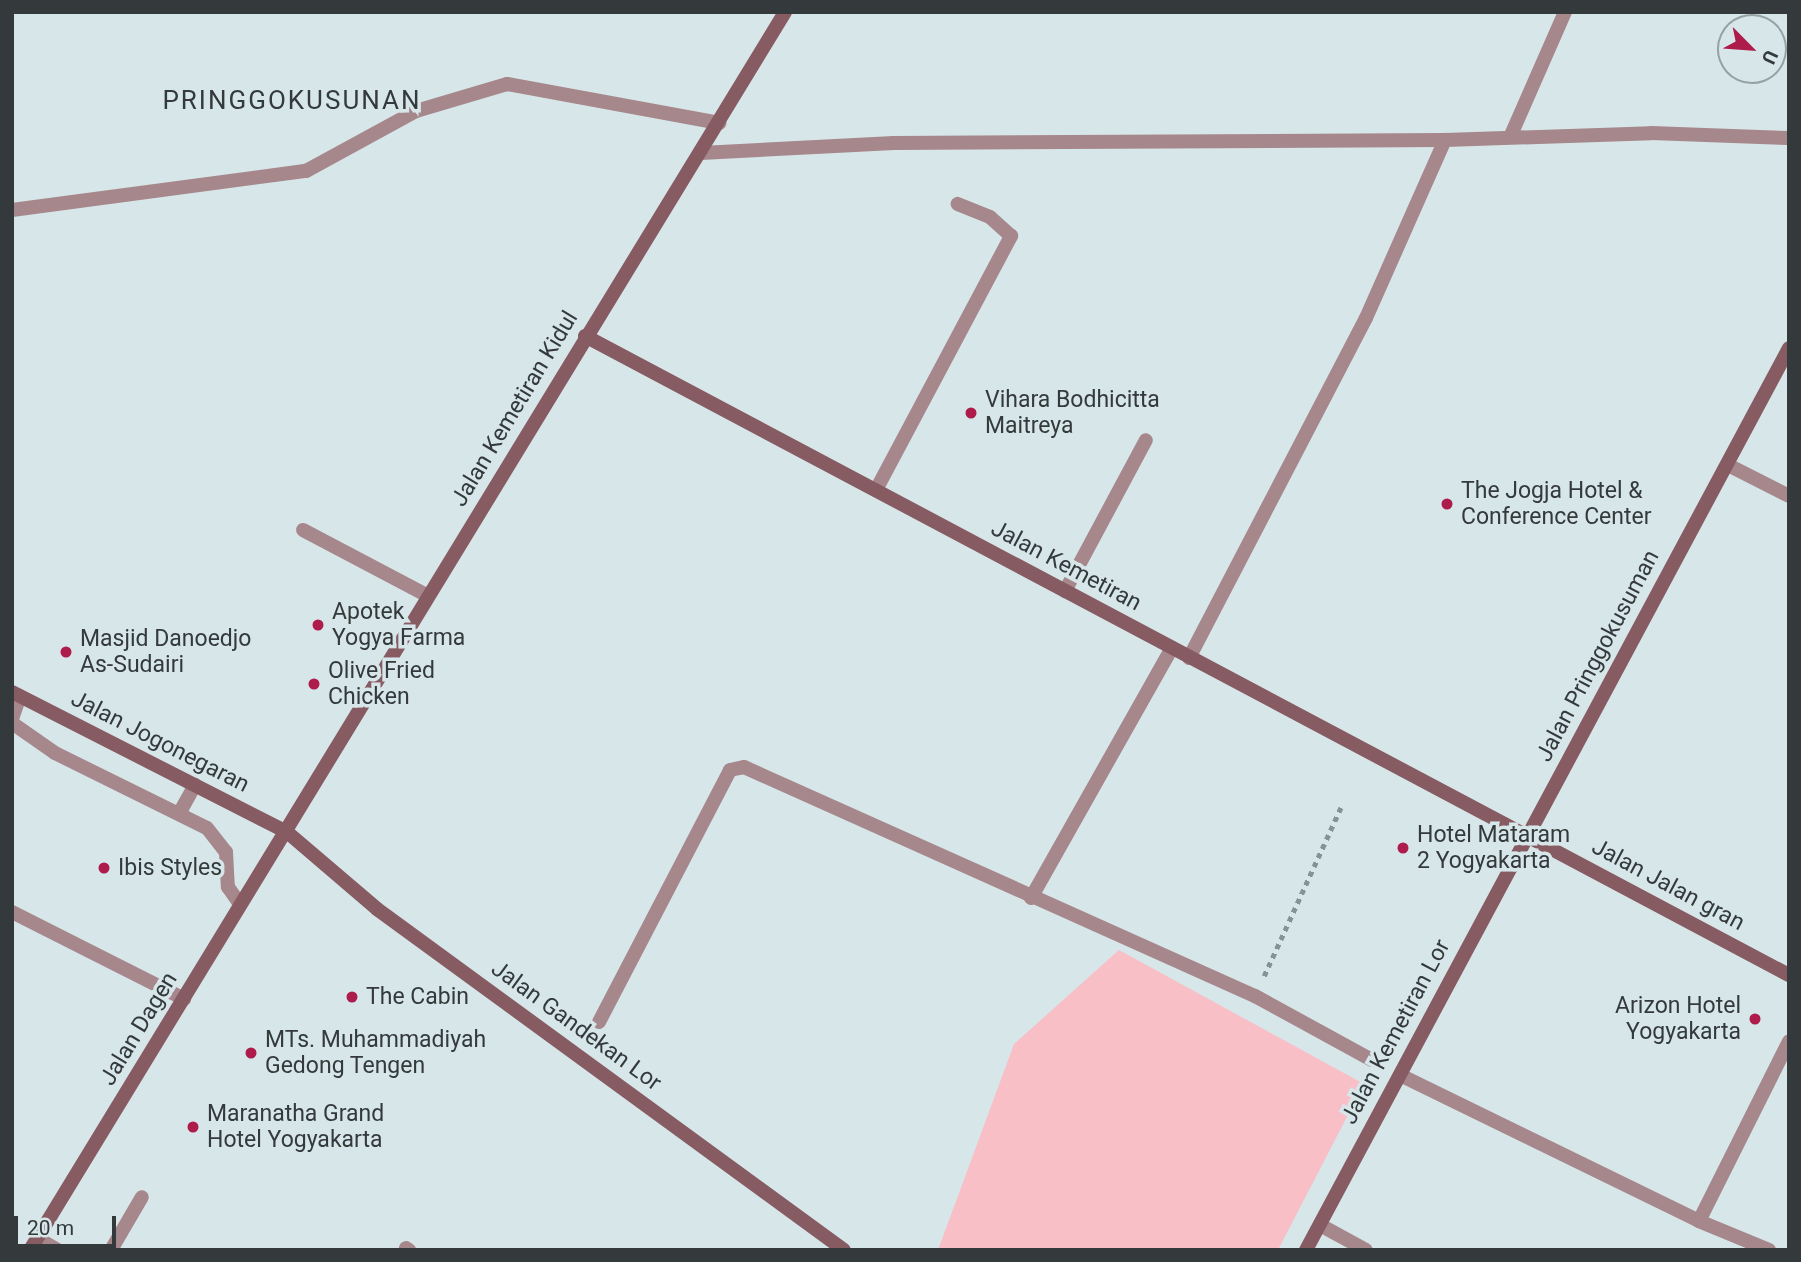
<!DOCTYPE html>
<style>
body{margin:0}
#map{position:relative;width:1801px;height:1262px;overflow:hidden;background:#d7e6e9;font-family:Roboto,sans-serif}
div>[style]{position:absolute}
.green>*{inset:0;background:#f9bfc7}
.path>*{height:4.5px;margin-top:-2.25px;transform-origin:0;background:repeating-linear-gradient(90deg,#879294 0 5px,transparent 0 10px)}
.lane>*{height:14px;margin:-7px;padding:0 7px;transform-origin:7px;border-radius:7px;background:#a6878b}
.street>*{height:14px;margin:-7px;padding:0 7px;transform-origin:7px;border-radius:7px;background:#a6878b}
.secondary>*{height:14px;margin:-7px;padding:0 7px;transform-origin:7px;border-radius:7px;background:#865b62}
.dots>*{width:19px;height:19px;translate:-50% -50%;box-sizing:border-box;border:4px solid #d7e6e9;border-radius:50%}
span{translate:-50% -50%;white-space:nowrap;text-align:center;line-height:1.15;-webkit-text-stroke:7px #d7e6e9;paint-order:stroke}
.poi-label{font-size:23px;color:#343a3b}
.left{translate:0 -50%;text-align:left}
.right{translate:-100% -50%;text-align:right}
.street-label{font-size:23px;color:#343a3b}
.quarter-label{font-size:26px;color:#343a3b;letter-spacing:2px}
.frame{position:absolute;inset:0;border:14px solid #343a3b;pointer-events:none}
.north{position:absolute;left:1717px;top:14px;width:70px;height:70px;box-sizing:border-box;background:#d7e6e9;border:2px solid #96a1a3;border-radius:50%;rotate:115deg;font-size:19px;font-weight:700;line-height:28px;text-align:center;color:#343a3b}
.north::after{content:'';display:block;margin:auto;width:24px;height:32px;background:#ae1c4c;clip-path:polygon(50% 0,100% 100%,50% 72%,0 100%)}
.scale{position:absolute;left:14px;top:1216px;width:102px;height:32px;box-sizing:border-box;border:4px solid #343a3b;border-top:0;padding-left:9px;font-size:21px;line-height:24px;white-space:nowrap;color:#343a3b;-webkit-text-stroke:5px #d7e6e9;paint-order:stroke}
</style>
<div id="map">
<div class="green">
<i style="clip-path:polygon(1119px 950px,1364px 1084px,1278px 1250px,938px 1250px,1014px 1044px)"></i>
</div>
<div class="path">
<i style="left:1264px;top:976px;width:186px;rotate:-65.5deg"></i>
</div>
<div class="lane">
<i style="left:1065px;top:591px;width:171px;rotate:-61.8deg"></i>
<i style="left:12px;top:719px;width:24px;rotate:-71deg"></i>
<i style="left:12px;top:723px;width:52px;rotate:34.9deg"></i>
<i style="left:55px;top:753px;width:169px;rotate:26.3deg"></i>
<i style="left:207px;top:828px;width:31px;rotate:52deg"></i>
<i style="left:226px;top:852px;width:35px;rotate:87deg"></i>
<i style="left:228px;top:887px;width:21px;rotate:55deg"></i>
<i style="left:180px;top:812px;width:31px;rotate:-61deg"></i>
<i style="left:12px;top:912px;width:193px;rotate:26.8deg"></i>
<i style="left:1320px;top:1225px;width:52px;rotate:28.5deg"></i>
<i style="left:37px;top:1238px;width:24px;rotate:30deg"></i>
<i style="left:111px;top:1250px;width:61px;rotate:-59.7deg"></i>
</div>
<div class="street">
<i style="left:1511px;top:135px;width:134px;rotate:-66.3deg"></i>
<i style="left:701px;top:153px;width:193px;rotate:-3deg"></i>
<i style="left:894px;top:143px;width:551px;rotate:-0.31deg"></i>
<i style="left:1445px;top:140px;width:206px;rotate:-1.9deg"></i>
<i style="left:1651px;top:133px;width:138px;rotate:2.1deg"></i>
<i style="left:12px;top:210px;width:297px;rotate:-7.6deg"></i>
<i style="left:306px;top:171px;width:125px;rotate:-28.6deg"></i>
<i style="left:416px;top:111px;width:95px;rotate:-16.5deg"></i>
<i style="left:507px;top:84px;width:216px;rotate:10.4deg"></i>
<i style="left:1728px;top:465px;width:68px;rotate:26.9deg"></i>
<i style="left:876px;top:490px;width:288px;rotate:-62deg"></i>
<i style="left:1011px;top:236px;width:28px;rotate:-138deg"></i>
<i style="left:990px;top:217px;width:35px;rotate:-158deg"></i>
<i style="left:303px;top:530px;width:141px;rotate:27.8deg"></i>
<i style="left:1189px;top:658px;width:383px;rotate:-62.5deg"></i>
<i style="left:1366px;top:318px;width:195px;rotate:-66.1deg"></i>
<i style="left:1031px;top:898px;width:287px;rotate:-60.6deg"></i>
<i style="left:599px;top:1022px;width:284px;rotate:-62.5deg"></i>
<i style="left:730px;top:770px;width:14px;rotate:-12deg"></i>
<i style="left:744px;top:767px;width:560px;rotate:24.14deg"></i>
<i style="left:1255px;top:996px;width:133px;rotate:28.7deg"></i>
<i style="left:1400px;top:1075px;width:333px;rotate:26deg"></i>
<i style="left:406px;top:1248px;width:4px;rotate:34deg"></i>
<i style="left:1769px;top:1250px;width:76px;rotate:-157.5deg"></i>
<i style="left:1699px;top:1221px;width:201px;rotate:-63.4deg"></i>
</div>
<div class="secondary">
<i style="left:585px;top:336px;width:1363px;rotate:27.96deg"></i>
<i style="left:12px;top:692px;width:309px;rotate:27deg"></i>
<i style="left:287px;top:832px;width:118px;rotate:40.5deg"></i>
<i style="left:377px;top:909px;width:578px;rotate:36.14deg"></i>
<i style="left:30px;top:1250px;width:1450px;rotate:-58.62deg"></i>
<i style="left:1306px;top:1250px;width:1023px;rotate:-61.83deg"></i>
</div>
<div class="dots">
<i style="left:971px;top:413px;background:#ae1c4c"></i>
<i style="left:1447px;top:504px;background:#ae1c4c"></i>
<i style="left:318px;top:625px;background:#ae1c4c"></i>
<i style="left:66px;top:652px;background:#ae1c4c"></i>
<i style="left:314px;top:684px;background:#ae1c4c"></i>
<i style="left:1403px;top:848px;background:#ae1c4c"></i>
<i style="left:104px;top:868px;background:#ae1c4c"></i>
<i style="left:352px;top:997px;background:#ae1c4c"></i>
<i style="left:1755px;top:1019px;background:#ae1c4c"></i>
<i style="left:251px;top:1053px;background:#ae1c4c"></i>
<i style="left:193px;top:1127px;background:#ae1c4c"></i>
</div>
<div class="poi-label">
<span class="left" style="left:985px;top:413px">Vihara Bodhicitta<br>Maitreya</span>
<span class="left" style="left:1461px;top:504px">The Jogja Hotel &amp;<br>Conference Center</span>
<span class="left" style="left:332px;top:625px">Apotek<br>Yogya Farma</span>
<span class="left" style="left:80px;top:652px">Masjid Danoedjo<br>As-Sudairi</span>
<span class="left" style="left:328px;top:684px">Olive Fried<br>Chicken</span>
<span class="left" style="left:1417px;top:848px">Hotel Mataram<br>2 Yogyakarta</span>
<span class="left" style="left:118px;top:868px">Ibis Styles</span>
<span class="left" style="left:366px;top:997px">The Cabin</span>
<span class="right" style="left:1741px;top:1019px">Arizon Hotel<br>Yogyakarta</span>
<span class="left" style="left:265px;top:1053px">MTs. Muhammadiyah<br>Gedong Tengen</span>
<span class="left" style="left:207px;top:1127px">Maranatha Grand<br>Hotel Yogyakarta</span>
</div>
<div class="street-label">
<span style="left:515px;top:409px;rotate:-59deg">Jalan Kemetiran Kidul</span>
<span style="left:1066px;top:566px;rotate:28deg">Jalan Kemetiran</span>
<span style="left:1598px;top:656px;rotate:-62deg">Jalan Pringgokusuman</span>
<span style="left:160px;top:742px;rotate:27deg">Jalan Jogonegaran</span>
<span style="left:1668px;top:885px;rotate:28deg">Jalan Jalan gran</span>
<span style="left:576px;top:1026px;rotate:36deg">Jalan Gandekan Lor</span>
<span style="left:139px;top:1029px;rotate:-59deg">Jalan Dagen</span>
<span style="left:1396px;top:1032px;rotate:-62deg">Jalan Kemetiran Lor</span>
</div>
<div class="quarter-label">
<span style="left:292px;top:101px">PRINGGOKUSUNAN</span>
</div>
<div class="frame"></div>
<div class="north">U</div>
<div class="scale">20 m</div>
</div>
